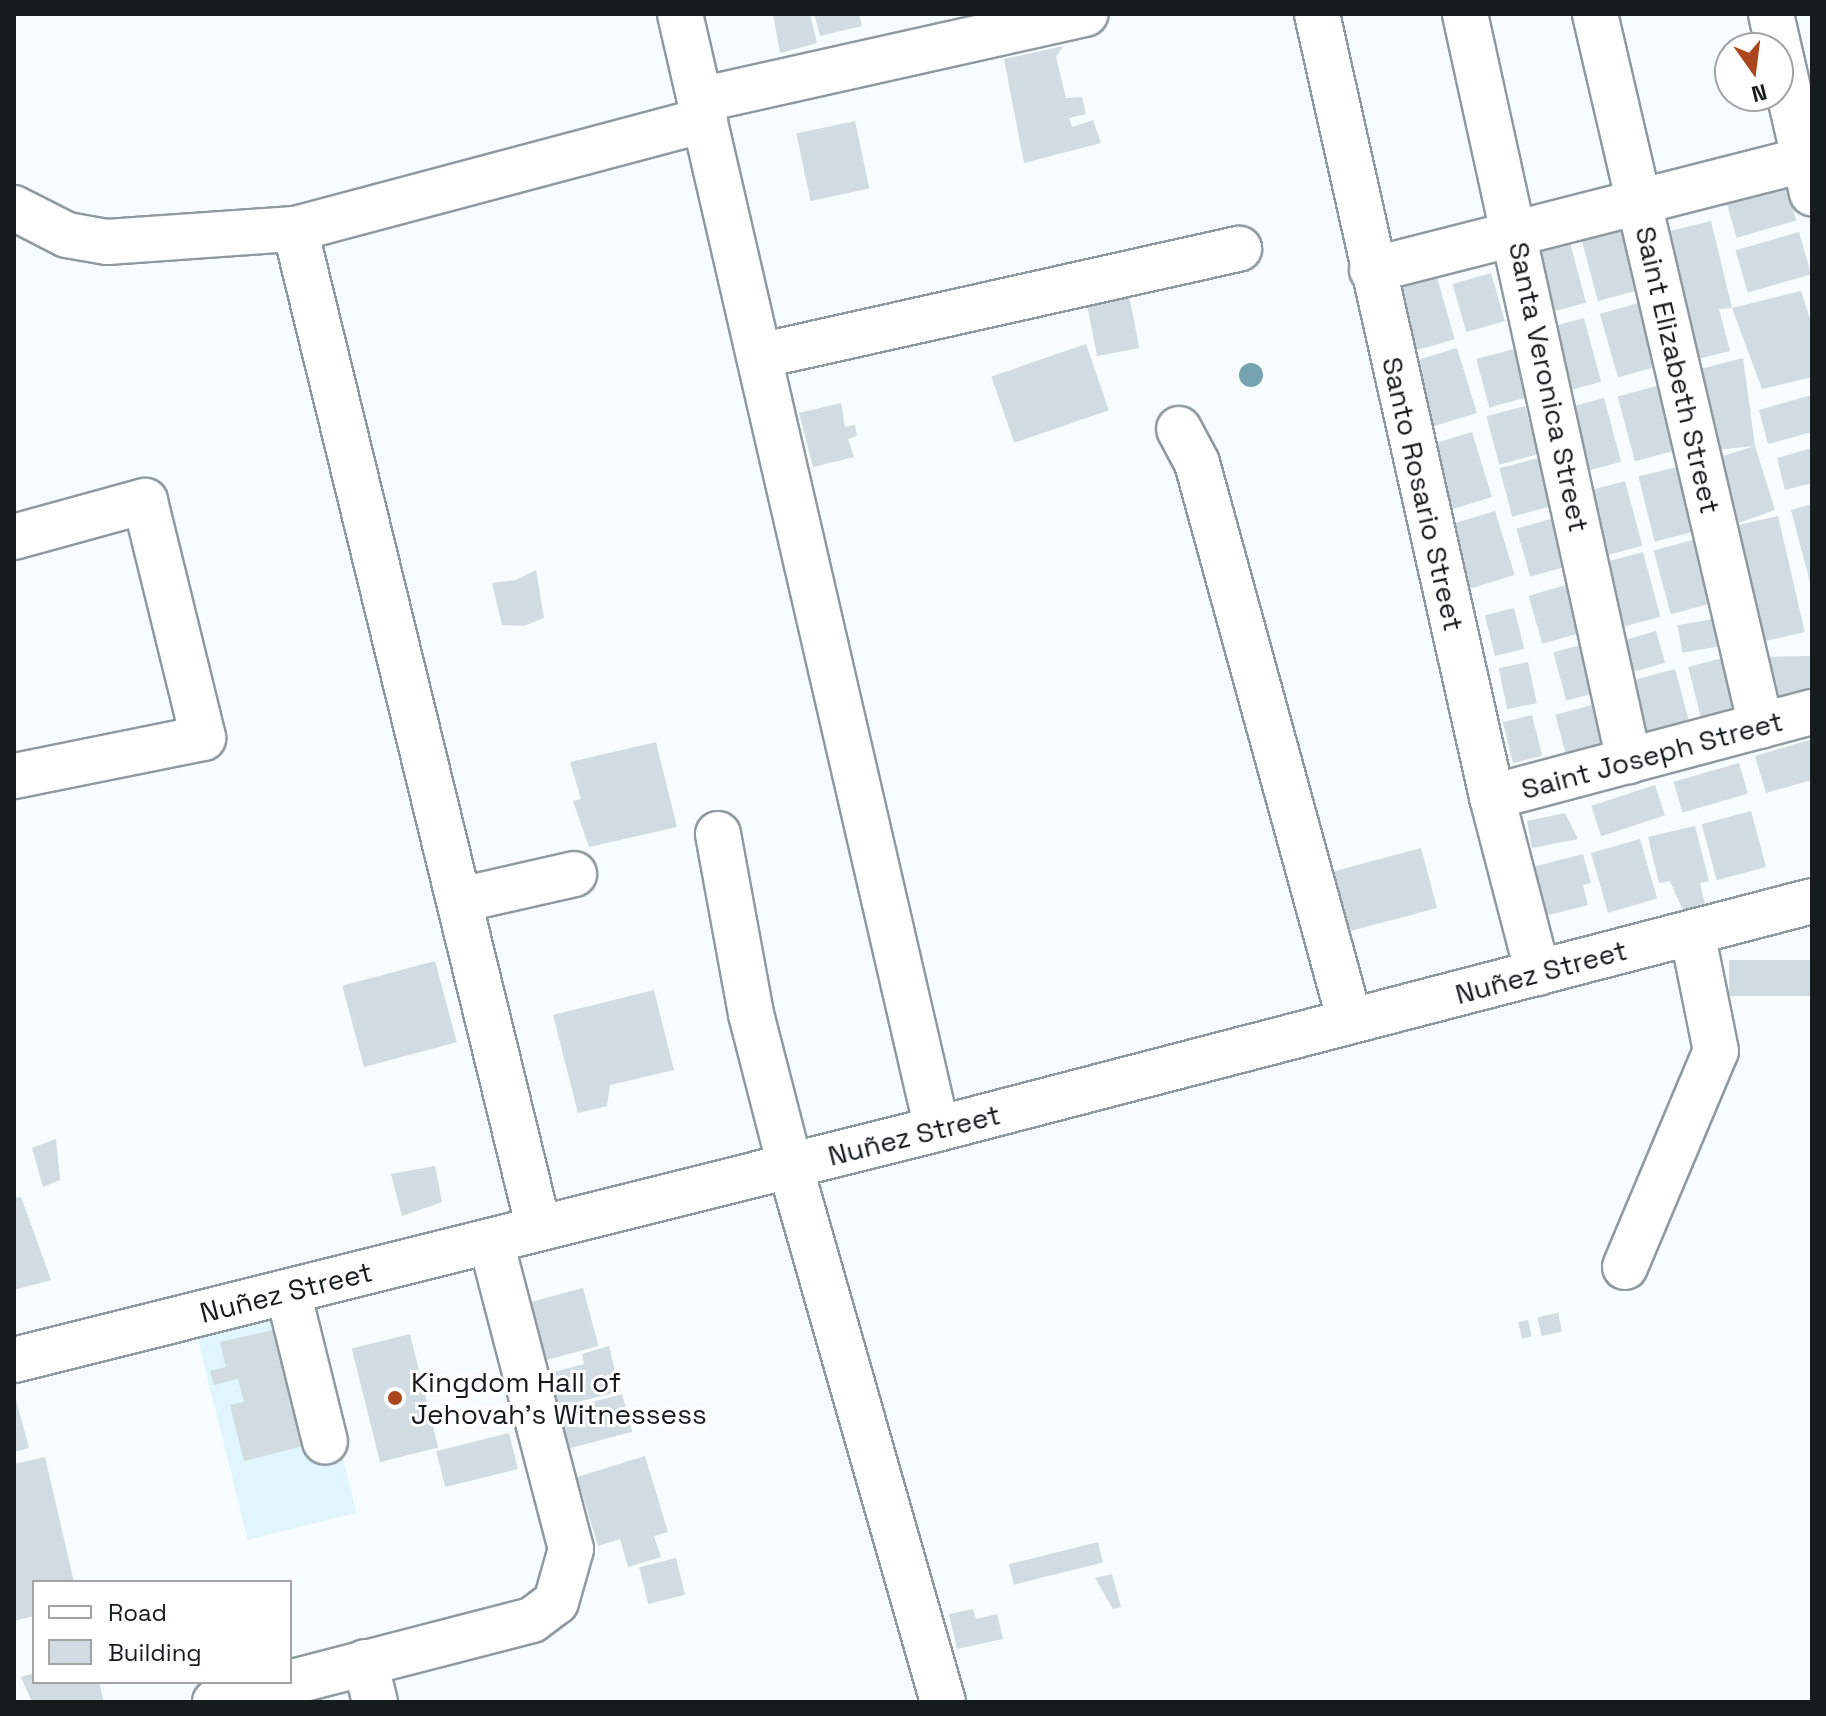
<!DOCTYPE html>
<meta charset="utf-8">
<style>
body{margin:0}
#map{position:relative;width:1826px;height:1716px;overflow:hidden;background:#f7fcfe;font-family:"Space Grotesk",sans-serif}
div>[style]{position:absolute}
.built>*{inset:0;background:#e0f5fd;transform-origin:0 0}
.building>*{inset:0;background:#d0dce1;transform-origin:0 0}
.roads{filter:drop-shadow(2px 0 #8f9a9e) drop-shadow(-2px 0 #8f9a9e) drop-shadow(0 2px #8f9a9e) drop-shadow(0 -2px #8f9a9e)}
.minor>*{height:44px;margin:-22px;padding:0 22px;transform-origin:22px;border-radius:22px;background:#fff}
.trees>*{width:24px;height:24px;margin:-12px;border-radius:50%;background:#75a3af}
.dots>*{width:22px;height:22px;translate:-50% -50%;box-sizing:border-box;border:4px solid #fff;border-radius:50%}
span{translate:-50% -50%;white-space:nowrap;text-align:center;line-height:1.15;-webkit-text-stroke:6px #fff;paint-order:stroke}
.street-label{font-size:28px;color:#161b1c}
.poi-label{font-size:28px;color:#161b1c}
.left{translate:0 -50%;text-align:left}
.frame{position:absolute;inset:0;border:16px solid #161b1c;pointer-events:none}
.legend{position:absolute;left:32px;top:1580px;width:260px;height:104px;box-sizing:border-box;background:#fff;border:2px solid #a2a4a4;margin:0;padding:10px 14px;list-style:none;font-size:24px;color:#161b1c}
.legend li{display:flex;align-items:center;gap:16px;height:40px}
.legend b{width:40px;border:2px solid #a2a4a4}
.north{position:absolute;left:1714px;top:32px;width:80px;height:80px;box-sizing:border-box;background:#fff;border:2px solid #a2a4a4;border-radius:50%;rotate:166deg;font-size:22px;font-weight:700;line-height:32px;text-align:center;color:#161b1c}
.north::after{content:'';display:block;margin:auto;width:28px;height:36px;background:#ab451b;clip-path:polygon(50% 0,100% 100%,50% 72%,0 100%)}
</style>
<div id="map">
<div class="built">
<i style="left:306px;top:1310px;width:209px;height:112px;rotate:76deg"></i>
</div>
<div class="building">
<i style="clip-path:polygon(773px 14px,810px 14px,817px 43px,780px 53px)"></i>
<i style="clip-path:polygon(814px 14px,859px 14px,862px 26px,820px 36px)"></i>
<i style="clip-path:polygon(1064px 46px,1056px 57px,1066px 98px,1082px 97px,1086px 114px,1069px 118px,1072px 127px,1093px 120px,1101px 143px,1024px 163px,1004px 59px)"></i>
<i style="left:855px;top:121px;width:69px;height:60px;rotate:78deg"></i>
<i style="left:1786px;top:185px;width:37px;height:62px;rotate:74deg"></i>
<i style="clip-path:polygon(1711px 221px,1732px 308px,1801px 291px,1812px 325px,1812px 377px,1762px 389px,1732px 308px,1719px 309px,1730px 351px,1698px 359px,1666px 232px)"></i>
<i style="left:1626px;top:224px;width:67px;height:47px;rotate:75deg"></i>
<i style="left:1799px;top:232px;width:44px;height:66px;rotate:74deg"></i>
<i style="left:1569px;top:239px;width:66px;height:48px;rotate:75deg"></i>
<i style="left:1491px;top:273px;width:50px;height:40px;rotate:74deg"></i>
<i style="left:1436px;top:274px;width:68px;height:49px;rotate:74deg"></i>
<i style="left:1129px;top:295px;width:54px;height:43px;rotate:79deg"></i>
<i style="left:1645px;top:301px;width:66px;height:47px;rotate:74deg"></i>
<i style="left:1584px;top:318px;width:66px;height:47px;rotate:75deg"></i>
<i style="left:1086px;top:344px;width:70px;height:100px;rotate:71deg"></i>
<i style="left:1457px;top:348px;width:68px;height:49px;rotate:73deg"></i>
<i style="left:1514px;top:349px;width:50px;height:39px;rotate:75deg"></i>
<i style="clip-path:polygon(1743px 358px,1755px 446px,1775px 510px,1733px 525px,1710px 460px,1755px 446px,1715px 450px,1696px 370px)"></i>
<i style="left:1664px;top:384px;width:67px;height:48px;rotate:75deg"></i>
<i style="clip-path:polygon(1812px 395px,1812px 432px,1768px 444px,1759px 410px)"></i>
<i style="left:1604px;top:398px;width:66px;height:47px;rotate:75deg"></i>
<i style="clip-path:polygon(841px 403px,845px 427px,855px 425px,857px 436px,848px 439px,854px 457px,813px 467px,799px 413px)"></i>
<i style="left:1525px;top:406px;width:50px;height:40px;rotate:75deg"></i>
<i style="left:1472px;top:432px;width:68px;height:48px;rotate:73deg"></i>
<i style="clip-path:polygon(1812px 448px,1812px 483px,1785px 490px,1777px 458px)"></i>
<i style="left:1538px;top:458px;width:50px;height:40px;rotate:75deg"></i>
<i style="left:1685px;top:465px;width:67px;height:48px;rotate:76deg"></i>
<i style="left:1625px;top:481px;width:67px;height:48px;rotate:75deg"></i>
<i style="clip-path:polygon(1812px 504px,1812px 586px,1811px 586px,1791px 510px)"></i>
<i style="left:1495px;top:511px;width:67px;height:48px;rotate:73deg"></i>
<i style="left:1778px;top:516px;width:119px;height:46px;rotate:77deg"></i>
<i style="left:1554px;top:518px;width:50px;height:39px;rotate:74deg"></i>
<i style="left:1700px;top:538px;width:66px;height:48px;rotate:75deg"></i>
<i style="left:1643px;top:552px;width:67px;height:48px;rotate:75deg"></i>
<i style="clip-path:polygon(536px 570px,544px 618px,524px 626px,502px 625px,492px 583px,516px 580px)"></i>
<i style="left:1566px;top:585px;width:50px;height:39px;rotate:74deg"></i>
<i style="left:1514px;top:608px;width:42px;height:30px;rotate:76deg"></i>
<i style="left:1719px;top:618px;width:28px;height:42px;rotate:80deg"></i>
<i style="left:1656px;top:631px;width:33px;height:37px;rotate:74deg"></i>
<i style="left:1592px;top:642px;width:50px;height:40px;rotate:75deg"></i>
<i style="left:1811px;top:656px;width:44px;height:45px;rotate:89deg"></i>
<i style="left:1727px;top:657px;width:64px;height:40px;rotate:76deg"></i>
<i style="left:1528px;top:662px;width:42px;height:30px;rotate:78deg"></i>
<i style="left:1675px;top:669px;width:67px;height:47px;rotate:75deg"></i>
<i style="left:1592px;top:705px;width:50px;height:38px;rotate:75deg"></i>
<i style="left:1532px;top:715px;width:42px;height:30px;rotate:76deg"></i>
<i style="clip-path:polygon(1812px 739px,1812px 780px,1766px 793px,1755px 756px)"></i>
<i style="clip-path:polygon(656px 742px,677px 827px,589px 847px,573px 801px,581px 799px,570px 762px)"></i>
<i style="left:1739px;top:763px;width:32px;height:68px;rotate:74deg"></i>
<i style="left:1655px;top:785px;width:32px;height:67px;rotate:72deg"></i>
<i style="left:1751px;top:811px;width:58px;height:51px;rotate:75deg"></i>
<i style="clip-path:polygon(1565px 813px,1578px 839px,1532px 848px,1527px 821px)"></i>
<i style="clip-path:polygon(1695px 826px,1709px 881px,1700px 883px,1706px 908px,1684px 913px,1670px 881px,1659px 883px,1648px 837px)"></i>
<i style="left:1640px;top:839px;width:62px;height:51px;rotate:74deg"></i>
<i style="left:1421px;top:848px;width:62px;height:105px;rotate:75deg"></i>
<i style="clip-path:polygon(1583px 854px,1591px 883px,1583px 885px,1588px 905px,1541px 917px,1529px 868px)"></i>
<i style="left:1812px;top:960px;width:36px;height:83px;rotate:90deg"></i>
<i style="left:435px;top:961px;width:84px;height:96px;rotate:75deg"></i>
<i style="clip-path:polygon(654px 990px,674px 1070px,610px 1085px,607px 1106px,578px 1113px,553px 1015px)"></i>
<i style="clip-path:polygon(56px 1139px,60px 1180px,43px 1187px,32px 1148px)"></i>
<i style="clip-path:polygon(435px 1166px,442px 1202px,402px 1216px,391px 1174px)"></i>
<i style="clip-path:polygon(21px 1197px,51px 1280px,14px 1290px,14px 1198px)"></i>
<i style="left:583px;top:1288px;width:60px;height:54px;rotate:75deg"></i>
<i style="left:1558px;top:1313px;width:19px;height:21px;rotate:78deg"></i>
<i style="left:1528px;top:1320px;width:17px;height:10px;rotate:77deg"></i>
<i style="clip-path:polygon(290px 1326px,319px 1442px,244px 1461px,230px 1405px,244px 1402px,238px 1379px,214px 1385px,210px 1371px,226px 1367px,220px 1342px)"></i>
<i style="left:410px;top:1334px;width:117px;height:60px;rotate:76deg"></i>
<i style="clip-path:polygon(609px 1346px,620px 1391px,551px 1409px,542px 1375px,584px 1364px,582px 1354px)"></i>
<i style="clip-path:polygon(14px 1392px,29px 1448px,14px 1452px)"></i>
<i style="left:622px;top:1394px;width:39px;height:69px;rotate:75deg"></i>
<i style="left:509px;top:1433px;width:37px;height:75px;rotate:76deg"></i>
<i style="clip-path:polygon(645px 1456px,668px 1532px,654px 1536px,661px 1557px,628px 1567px,620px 1539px,598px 1546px,577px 1477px)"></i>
<i style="clip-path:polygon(45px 1457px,74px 1582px,34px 1582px,34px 1616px,14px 1621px,14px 1464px)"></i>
<i style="left:1098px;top:1542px;width:21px;height:92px;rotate:76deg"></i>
<i style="left:676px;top:1558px;width:38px;height:38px;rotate:76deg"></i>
<i style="clip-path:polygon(1112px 1574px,1121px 1607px,1113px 1609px,1095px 1578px)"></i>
<i style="clip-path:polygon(973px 1609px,976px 1619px,997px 1614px,1003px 1639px,957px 1649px,949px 1614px)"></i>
<i style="clip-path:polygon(34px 1673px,34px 1682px,99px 1682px,104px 1702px,32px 1702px,21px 1677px)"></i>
</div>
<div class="roads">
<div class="minor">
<i style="left:680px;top:14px;width:1144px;rotate:77.02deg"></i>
<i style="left:1317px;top:14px;width:802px;rotate:77.4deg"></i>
<i style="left:1492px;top:797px;width:182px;rotate:75.4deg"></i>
<i style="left:1465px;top:14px;width:765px;rotate:77.62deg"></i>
<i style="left:1595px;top:14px;width:731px;rotate:76.88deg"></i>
<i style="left:1771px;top:14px;width:184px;rotate:77.1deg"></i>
<i style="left:700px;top:100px;width:395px;rotate:-12.6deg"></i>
<i style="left:14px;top:208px;width:59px;rotate:27deg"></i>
<i style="left:67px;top:235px;width:41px;rotate:9.9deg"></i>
<i style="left:107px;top:242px;width:188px;rotate:-4deg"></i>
<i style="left:295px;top:229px;width:424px;rotate:-14.9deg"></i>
<i style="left:295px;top:229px;width:1029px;rotate:76.29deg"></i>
<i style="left:1372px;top:270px;width:454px;rotate:-14.3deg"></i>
<i style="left:759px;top:356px;width:492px;rotate:-12.6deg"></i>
<i style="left:1179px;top:429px;width:38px;rotate:62deg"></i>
<i style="left:1197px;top:463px;width:579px;rotate:74.67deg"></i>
<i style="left:14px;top:537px;width:136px;rotate:-15.4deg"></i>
<i style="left:145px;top:501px;width:244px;rotate:76.2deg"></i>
<i style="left:203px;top:738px;width:193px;rotate:168.6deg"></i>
<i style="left:1492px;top:797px;width:331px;rotate:-14.9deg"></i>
<i style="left:718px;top:834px;width:183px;rotate:79.6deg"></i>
<i style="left:751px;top:1014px;width:157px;rotate:75.6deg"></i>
<i style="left:790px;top:1166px;width:557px;rotate:74.07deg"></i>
<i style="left:460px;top:900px;width:117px;rotate:-12.8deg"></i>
<i style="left:1625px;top:1267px;width:234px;rotate:-67.2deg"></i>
<i style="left:1716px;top:1051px;width:121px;rotate:-101.4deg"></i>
<i style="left:288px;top:1292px;width:154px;rotate:76.1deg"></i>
<i style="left:14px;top:1360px;width:951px;rotate:-14.05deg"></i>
<i style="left:937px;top:1129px;width:904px;rotate:-14.6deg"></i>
<i style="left:365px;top:1662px;width:41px;rotate:76deg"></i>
<i style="left:215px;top:1702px;width:327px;rotate:-14.5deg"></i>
<i style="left:532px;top:1620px;width:30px;rotate:-37deg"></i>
<i style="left:556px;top:1602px;width:55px;rotate:-74.2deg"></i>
<i style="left:571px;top:1549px;width:318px;rotate:-104.6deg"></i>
</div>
</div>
<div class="trees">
<i style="left:1251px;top:375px"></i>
</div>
<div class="dots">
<i style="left:395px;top:1398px;background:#ab451b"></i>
</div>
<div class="street-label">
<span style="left:1678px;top:370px;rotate:77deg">Saint Elizabeth Street</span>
<span style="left:1549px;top:387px;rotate:78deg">Santa Veronica Street</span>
<span style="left:1423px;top:494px;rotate:77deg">Santo Rosario Street</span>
<span style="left:1652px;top:755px;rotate:-15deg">Saint Joseph Street</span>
<span style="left:1541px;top:972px;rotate:-15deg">Nuñez Street</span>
<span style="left:914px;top:1135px;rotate:-14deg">Nuñez Street</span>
<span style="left:286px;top:1292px;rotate:-14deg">Nuñez Street</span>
</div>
<div class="poi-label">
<span class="left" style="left:411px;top:1398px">Kingdom Hall of<br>Jehovah's Witnessess</span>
</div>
<div class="frame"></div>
<ul class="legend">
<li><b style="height:10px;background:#fff"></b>Road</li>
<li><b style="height:22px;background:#d0dce1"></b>Building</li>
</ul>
<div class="north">N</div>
</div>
